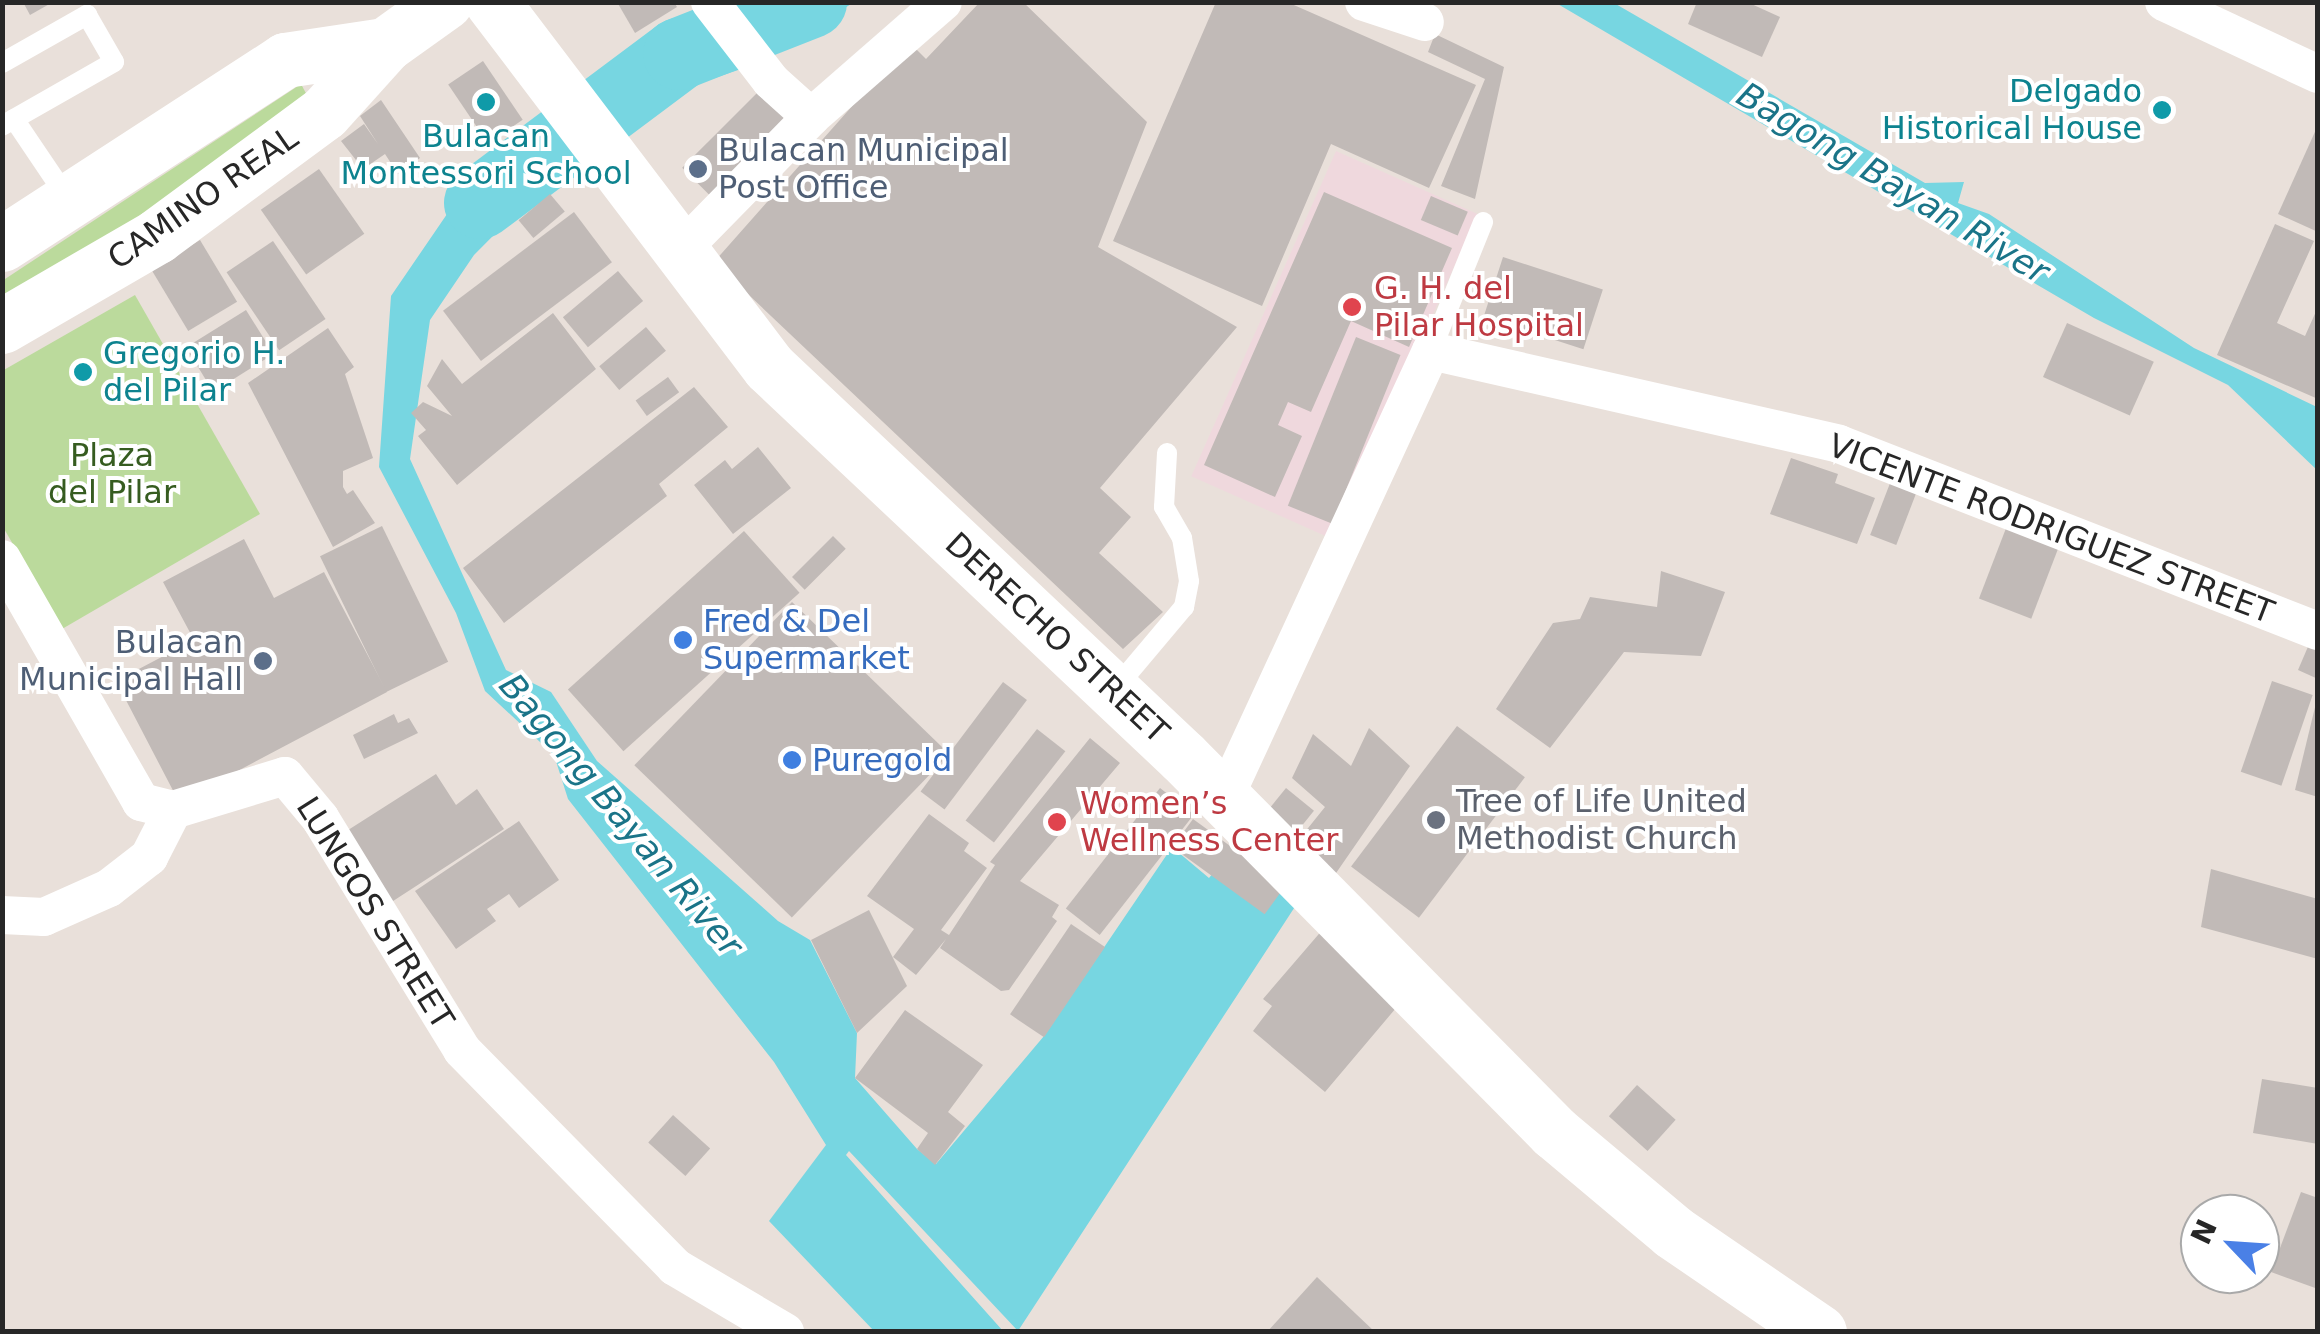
<!DOCTYPE html>
<meta charset="utf-8">
<style>
body{margin:0}
#map{position:relative;width:2320px;height:1334px;overflow:hidden;background:#e9e0da;font-family:"DejaVu Sans",sans-serif}
div>[style]{position:absolute}
.medical>*{inset:0;background:#efd8dd;transform-origin:0 0}
.green>*{inset:0;background:#bbda9c}
.water>*{inset:0;background:#77d6e1}
.river>*{height:72px;margin:-36px;padding:0 36px;transform-origin:36px;border-radius:36px;background:#77d6e1}
.building>*{inset:0;background:#c1bab7;transform-origin:0 0}
.lane>*{height:20px;margin:-10px;padding:0 10px;transform-origin:10px;border-radius:10px;background:#fff}
.street>*{height:38px;margin:-19px;padding:0 19px;transform-origin:19px;border-radius:19px;background:#fff}
.secondary>*{height:55px;margin:-27.5px;padding:0 27.5px;transform-origin:27.5px;border-radius:27.5px;background:#fff}
.dots>*{width:28px;height:28px;translate:-50% -50%;box-sizing:border-box;border:5px solid #fff;border-radius:50%}
span{translate:-50% -50%;white-space:nowrap;text-align:center;line-height:1.15;-webkit-text-stroke:8px #fff;paint-order:stroke}
.culture-label{font-size:32px;color:#0d838f}
.right{translate:-100% -50%;text-align:right}
.left{translate:0 -50%;text-align:left}
.service-label{font-size:32px;color:#4e5e75}
.street-label{font-size:32px;color:#272727}
.health-label{font-size:32px;color:#be3a42}
.park-label{font-size:32px;color:#365c20}
.shop-label{font-size:32px;color:#366cbe}
.worship-label{font-size:32px;color:#5b616d}
.water-label{font-size:35px;color:#1a7488;font-style:italic}
.frame{position:absolute;inset:0;border:5px solid #272727;pointer-events:none}
.north{position:absolute;left:2180px;top:1194px;width:100px;height:100px;box-sizing:border-box;background:#fff;border:2px solid #a9a9a9;border-radius:50%;rotate:295deg;font-size:28px;font-weight:700;line-height:40px;text-align:center;color:#272727}
.north::after{content:'';display:block;margin:auto;width:35px;height:45px;background:#4a80e6;clip-path:polygon(50% 0,100% 100%,50% 72%,0 100%)}
</style>
<div id="map">
<div class="medical">
<i style="left:1336px;top:151px;width:155px;height:356px;rotate:24deg"></i>
</div>
<div class="green">
<i style="clip-path:polygon(301px 84px,308px 97px,3px 314px,2px 281px)"></i>
<i style="clip-path:polygon(135px 295px,260px 514px,62px 629px,3px 527px,2px 371px)"></i>
</div>
<div class="water">
<i style="clip-path:polygon(734px 3px,853px 3px,741px 69px,622px 110px,599px 77px)"></i>
<i style="clip-path:polygon(1556px 3px,1614px 3px,1925px 183px,1964px 182px,1958px 203px,1989px 214px,2194px 348px,2317px 407px,2317px 470px,2228px 385px,2094px 318px)"></i>
<i style="clip-path:polygon(544px 122px,570px 158px,474px 255px,430px 320px,410px 459px,506px 670px,551px 692px,597px 761px,778px 921px,810px 940px,857px 1033px,855px 1078px,917px 1149px,936px 1164px,1044px 1036px,1172px 847px,1209px 878px,1214px 872px,1285px 887px,1300px 899px,1018px 1331px,849px 1151px,846px 1155px,1003px 1331px,874px 1331px,769px 1221px,826px 1145px,774px 1062px,568px 799px,554px 755px,485px 691px,456px 613px,379px 467px,391px 296px,458px 198px)"></i>
</div>
<div class="river">
<i style="left:480px;top:203px;width:249px;rotate:-36.8deg"></i>
<i style="left:679px;top:54px;width:142px;rotate:-21.5deg"></i>
</div>
<div class="building">
<i style="clip-path:polygon(23px 2px,53px 2px,30px 15px)"></i>
<i style="clip-path:polygon(617px 2px,674px 2px,677px 7px,635px 33px)"></i>
<i style="clip-path:polygon(980px 2px,1023px 2px,1147px 122px,1098px 247px,1237px 327px,1100px 488px,1131px 517px,1099px 553px,1163px 612px,1123px 649px,714px 262px,909px 42px,926px 59px)"></i>
<i style="clip-path:polygon(1216px 2px,1287px 2px,1476px 85px,1429px 188px,1331px 144px,1262px 306px,1113px 241px)"></i>
<i style="clip-path:polygon(1697px 2px,1747px 2px,1780px 17px,1762px 57px,1688px 24px)"></i>
<i style="clip-path:polygon(1435px 34px,1504px 67px,1475px 199px,1441px 186px,1485px 79px,1428px 52px)"></i>
<i style="left:483px;top:61px;width:71px;height:42px;rotate:56deg"></i>
<i style="left:760px;top:90px;width:48px;height:110px;rotate:45deg"></i>
<i style="clip-path:polygon(381px 100px,420px 158px,398px 174px,385px 154px,363px 169px,341px 141px,364px 124px,378px 144px,360px 116px)"></i>
<i style="clip-path:polygon(2318px 125px,2318px 232px,2278px 214px)"></i>
<i style="left:319px;top:169px;width:79px;height:71px;rotate:55deg"></i>
<i style="clip-path:polygon(1324px 192px,1452px 248px,1409px 347px,1351px 321px,1311px 412px,1288px 402px,1278px 425px,1302px 436px,1275px 497px,1204px 465px)"></i>
<i style="left:550px;top:194px;width:23px;height:41px;rotate:50deg"></i>
<i style="left:1431px;top:196px;width:40px;height:26px;rotate:23deg"></i>
<i style="left:574px;top:212px;width:63px;height:164px;rotate:53deg"></i>
<i style="clip-path:polygon(2275px 224px,2314px 241px,2277px 323px,2305px 336px,2318px 307px,2318px 399px,2217px 355px)"></i>
<i style="left:200px;top:240px;width:72px;height:57px;rotate:59deg"></i>
<i style="left:273px;top:241px;width:94px;height:56px;rotate:56deg"></i>
<i style="left:1503px;top:257px;width:105px;height:63px;rotate:18deg"></i>
<i style="left:618px;top:271px;width:39px;height:72px;rotate:50deg"></i>
<i style="left:246px;top:310px;width:52px;height:71px;rotate:58deg"></i>
<i style="clip-path:polygon(553px 313px,596px 369px,457px 485px,418px 436px,426px 430px,411px 413px,423px 402px,452px 416px,427px 386px,442px 359px,462px 384px)"></i>
<i style="left:2067px;top:323px;width:95px;height:59px;rotate:24deg"></i>
<i style="left:646px;top:327px;width:31px;height:61px;rotate:50deg"></i>
<i style="clip-path:polygon(328px 328px,354px 367px,345px 374px,373px 458px,343px 471px,343px 487px,347px 494px,353px 490px,375px 523px,333px 547px,248px 383px)"></i>
<i style="left:1356px;top:337px;width:48px;height:182px;rotate:22deg"></i>
<i style="left:668px;top:377px;width:19px;height:40px;rotate:54deg"></i>
<i style="clip-path:polygon(694px 387px,728px 427px,659px 484px,667px 496px,504px 623px,463px 568px)"></i>
<i style="clip-path:polygon(758px 447px,791px 488px,733px 534px,694px 485px,725px 460px,732px 469px)"></i>
<i style="clip-path:polygon(1791px 458px,1838px 474px,1835px 483px,1875px 498px,1857px 544px,1770px 514px)"></i>
<i style="left:1892px;top:478px;width:28px;height:61px;rotate:21deg"></i>
<i style="left:2008px;top:523px;width:56px;height:81px;rotate:21deg"></i>
<i style="left:382px;top:526px;width:151px;height:69px;rotate:64deg"></i>
<i style="left:744px;top:531px;width:83px;height:237px;rotate:48deg"></i>
<i style="left:833px;top:536px;width:18px;height:58px;rotate:45deg"></i>
<i style="clip-path:polygon(244px 539px,274px 598px,324px 572px,387px 692px,179px 802px,116px 681px,194px 640px,163px 582px)"></i>
<i style="clip-path:polygon(1661px 571px,1725px 592px,1701px 656px,1624px 652px,1550px 748px,1496px 709px,1553px 623px,1580px 619px,1590px 597px,1657px 607px)"></i>
<i style="left:792px;top:602px;width:219px;height:227px;rotate:44deg"></i>
<i style="clip-path:polygon(2313px 635px,2318px 637px,2318px 679px,2298px 670px)"></i>
<i style="left:2272px;top:681px;width:43px;height:96px;rotate:19deg"></i>
<i style="left:1003px;top:682px;width:30px;height:137px;rotate:37deg"></i>
<i style="clip-path:polygon(2316px 703px,2318px 703px,2318px 797px,2295px 790px)"></i>
<i style="clip-path:polygon(394px 714px,398px 723px,409px 718px,418px 733px,364px 759px,353px 735px)"></i>
<i style="left:1457px;top:726px;width:85px;height:176px;rotate:37deg"></i>
<i style="clip-path:polygon(1369px 728px,1410px 766px,1334px 876px,1296px 843px,1325px 807px,1292px 778px,1313px 734px,1351px 766px)"></i>
<i style="left:1037px;top:729px;width:36px;height:116px;rotate:38deg"></i>
<i style="clip-path:polygon(1090px 738px,1120px 763px,1020px 881px,1059px 905px,1052px 917px,1057px 921px,1009px 990px,1001px 991px,940px 948px,946px 939px,916px 975px,893px 957px,914px 929px,867px 896px,929px 814px,969px 843px,964px 851px,987px 868px,941px 930px,949px 935px,995px 865px,990px 862px)"></i>
<i style="clip-path:polygon(436px 774px,456px 805px,477px 789px,504px 829px,390px 903px,345px 832px)"></i>
<i style="left:1160px;top:788px;width:43px;height:153px;rotate:38deg"></i>
<i style="left:1286px;top:788px;width:36px;height:48px;rotate:39deg"></i>
<i style="left:1193px;top:819px;width:114px;height:35px;rotate:36deg"></i>
<i style="clip-path:polygon(519px 821px,559px 880px,519px 908px,509px 894px,487px 909px,496px 921px,456px 949px,415px 891px)"></i>
<i style="clip-path:polygon(2211px 869px,2318px 899px,2318px 959px,2201px 927px)"></i>
<i style="clip-path:polygon(869px 910px,907px 986px,857px 1033px,811px 940px)"></i>
<i style="left:1071px;top:924px;width:41px;height:109px;rotate:34deg"></i>
<i style="clip-path:polygon(1324px 928px,1407px 995px,1325px 1092px,1253px 1031px,1272px 1006px,1263px 999px)"></i>
<i style="clip-path:polygon(905px 1010px,983px 1065px,948px 1112px,965px 1126px,935px 1165px,917px 1149px,928px 1133px,855px 1078px)"></i>
<i style="clip-path:polygon(2262px 1079px,2318px 1088px,2318px 1144px,2253px 1133px)"></i>
<i style="left:1637px;top:1085px;width:52px;height:42px;rotate:42deg"></i>
<i style="left:673px;top:1115px;width:50px;height:37px;rotate:42deg"></i>
<i style="clip-path:polygon(2301px 1192px,2318px 1198px,2318px 1289px,2271px 1272px)"></i>
<i style="clip-path:polygon(1317px 1277px,1375px 1332px,1267px 1332px)"></i>
</div>
<div class="lane">
<i style="left:2px;top:63px;width:98px;rotate:-29.5deg"></i>
<i style="left:87px;top:15px;width:54px;rotate:60.1deg"></i>
<i style="left:114px;top:62px;width:129px;rotate:150.3deg"></i>
<i style="left:14px;top:119px;width:97px;rotate:56deg"></i>
<i style="left:1431px;top:351px;width:139px;rotate:-68deg"></i>
<i style="left:1114px;top:690px;width:109px;rotate:-49.9deg"></i>
<i style="left:1184px;top:607px;width:26px;rotate:-79deg"></i>
<i style="left:1189px;top:581px;width:44px;rotate:-99.2deg"></i>
<i style="left:1182px;top:538px;width:36px;rotate:-120deg"></i>
<i style="left:1164px;top:507px;width:54px;rotate:-86.8deg"></i>
</div>
<div class="street">
<i style="left:710px;top:2px;width:100px;rotate:52.3deg"></i>
<i style="left:771px;top:81px;width:54px;rotate:42deg"></i>
<i style="left:1364px;top:2px;width:64px;rotate:18.2deg"></i>
<i style="left:2164px;top:2px;width:170px;rotate:25.1deg"></i>
<i style="left:680px;top:251px;width:187px;rotate:-45.6deg"></i>
<i style="left:811px;top:117px;width:175px;rotate:-41.1deg"></i>
<i style="left:2px;top:559px;width:280px;rotate:60.2deg"></i>
<i style="left:141px;top:802px;width:33px;rotate:14deg"></i>
<i style="left:173px;top:810px;width:117px;rotate:-16.9deg"></i>
<i style="left:285px;top:776px;width:55px;rotate:50.2deg"></i>
<i style="left:320px;top:818px;width:272px;rotate:58.5deg"></i>
<i style="left:462px;top:1050px;width:304px;rotate:45.5deg"></i>
<i style="left:675px;top:1267px;width:128px;rotate:30.6deg"></i>
<i style="left:1224px;top:799px;width:494px;rotate:-65.2deg"></i>
<i style="left:1431px;top:351px;width:418px;rotate:12.8deg"></i>
<i style="left:1839px;top:444px;width:514px;rotate:21.33deg"></i>
<i style="left:2px;top:915px;width:42px;rotate:2.7deg"></i>
<i style="left:44px;top:917px;width:71px;rotate:-24deg"></i>
<i style="left:109px;top:888px;width:51px;rotate:-37.8deg"></i>
<i style="left:149px;top:857px;width:53px;rotate:-62.9deg"></i>
</div>
<div class="secondary">
<i style="left:492px;top:2px;width:458px;rotate:52.8deg"></i>
<i style="left:769px;top:367px;width:569px;rotate:43.29deg"></i>
<i style="left:1183px;top:757px;width:528px;rotate:45.31deg"></i>
<i style="left:1554px;top:1132px;width:155px;rotate:40deg"></i>
<i style="left:1673px;top:1232px;width:177px;rotate:34.4deg"></i>
<i style="left:2px;top:244px;width:338px;rotate:-33deg"></i>
<i style="left:285px;top:60px;width:101px;rotate:-8.5deg"></i>
<i style="left:2px;top:326px;width:179px;rotate:-30.1deg"></i>
<i style="left:157px;top:236px;width:207px;rotate:-36.4deg"></i>
<i style="left:324px;top:113px;width:91px;rotate:-48.1deg"></i>
<i style="left:385px;top:45px;width:74px;rotate:-35.6deg"></i>
</div>
<div class="dots">
<i style="left:486px;top:102px;background:#0f9aa8"></i>
<i style="left:2162px;top:110px;background:#0f9aa8"></i>
<i style="left:698px;top:169px;background:#5c6f8a"></i>
<i style="left:1352px;top:307px;background:#e0444e"></i>
<i style="left:83px;top:372px;background:#0f9aa8"></i>
<i style="left:683px;top:640px;background:#3f7fe0"></i>
<i style="left:263px;top:661px;background:#5c6f8a"></i>
<i style="left:792px;top:760px;background:#3f7fe0"></i>
<i style="left:1436px;top:820px;background:#6b7280"></i>
<i style="left:1057px;top:822px;background:#e0444e"></i>
</div>
<div class="culture-label">
<span class="right" style="left:2142px;top:110px">Delgado<br>Historical House</span>
<span style="left:486px;top:155px">Bulacan<br>Montessori School</span>
<span class="left" style="left:103px;top:372px">Gregorio H.<br>del Pilar</span>
</div>
<div class="service-label">
<span class="left" style="left:718px;top:169px">Bulacan Municipal<br>Post Office</span>
<span class="right" style="left:243px;top:661px">Bulacan<br>Municipal Hall</span>
</div>
<div class="street-label">
<span style="left:203px;top:198px;rotate:-35deg">CAMINO REAL</span>
<span style="left:2051px;top:529px;rotate:21deg">VICENTE RODRIGUEZ STREET</span>
<span style="left:1057px;top:638px;rotate:43deg">DERECHO STREET</span>
<span style="left:375px;top:913px;rotate:58deg">LUNGOS STREET</span>
</div>
<div class="health-label">
<span class="left" style="left:1374px;top:307px">G. H. del<br>Pilar Hospital</span>
<span class="left" style="left:1080px;top:822px">Women’s<br>Wellness Center</span>
</div>
<div class="park-label">
<span style="left:112px;top:474px">Plaza<br>del Pilar</span>
</div>
<div class="shop-label">
<span class="left" style="left:703px;top:640px">Fred &amp; Del<br>Supermarket</span>
<span class="left" style="left:812px;top:760px">Puregold</span>
</div>
<div class="worship-label">
<span class="left" style="left:1456px;top:820px">Tree of Life United<br>Methodist Church</span>
</div>
<div class="water-label">
<span style="left:1893px;top:183px;rotate:31deg">Bagong Bayan River</span>
<span style="left:621px;top:815px;rotate:50deg">Bagong Bayan River</span>
</div>
<div class="frame"></div>
<div class="north">N</div>
</div>
